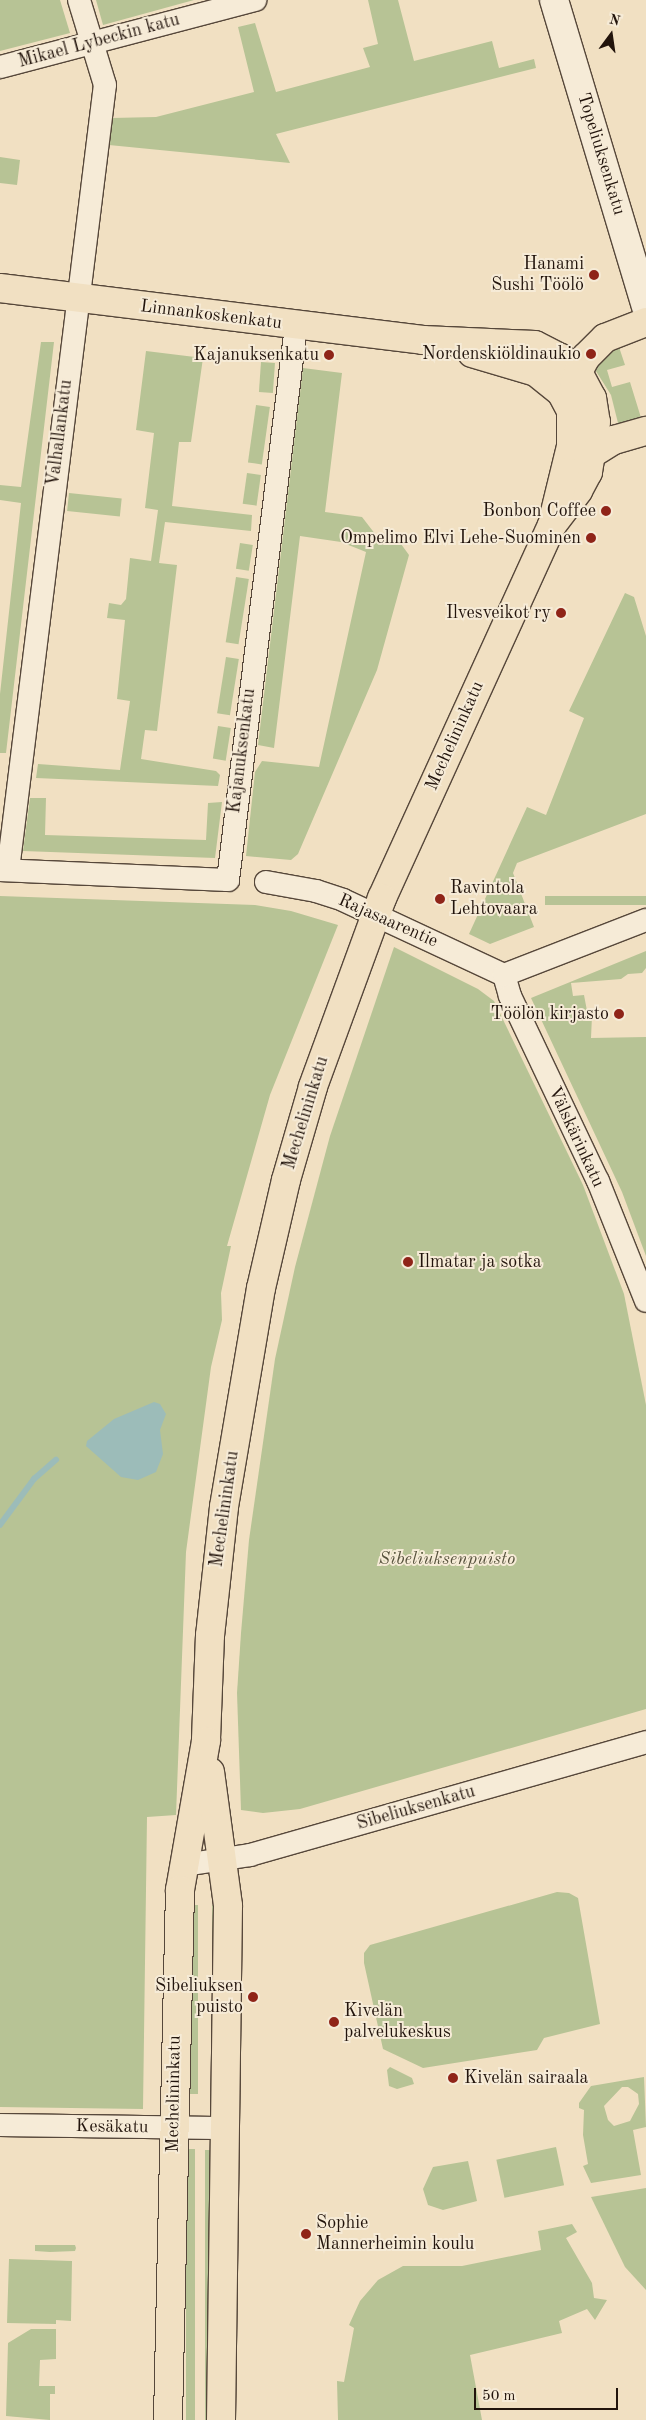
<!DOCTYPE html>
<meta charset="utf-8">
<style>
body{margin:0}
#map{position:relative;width:646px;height:2420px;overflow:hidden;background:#f1e0c2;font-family:"Old Standard TT",serif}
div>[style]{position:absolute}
.green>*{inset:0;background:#b7c395;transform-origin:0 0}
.water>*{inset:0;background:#9cbcb9}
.stream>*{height:5.5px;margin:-2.75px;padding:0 2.75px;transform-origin:2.75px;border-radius:2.75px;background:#9cbcb9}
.roads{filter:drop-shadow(1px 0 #56473a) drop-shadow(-1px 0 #56473a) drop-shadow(0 1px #56473a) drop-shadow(0 -1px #56473a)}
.street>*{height:22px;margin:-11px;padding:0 11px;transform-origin:11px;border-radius:11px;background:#f6ebd7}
.secondary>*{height:28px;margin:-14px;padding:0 14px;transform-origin:14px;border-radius:14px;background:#f6ebd7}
.primary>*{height:28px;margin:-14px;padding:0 14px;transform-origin:14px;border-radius:14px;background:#f1e0c2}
.dots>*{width:14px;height:14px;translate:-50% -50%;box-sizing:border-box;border:2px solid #f6ebd7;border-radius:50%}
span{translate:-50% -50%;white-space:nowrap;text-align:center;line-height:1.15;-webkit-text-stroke:4px #f6ebd7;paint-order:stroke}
.street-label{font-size:18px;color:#22140c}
.poi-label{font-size:18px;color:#22140c}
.right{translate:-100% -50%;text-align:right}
.left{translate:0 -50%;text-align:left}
.park-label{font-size:18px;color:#56513c;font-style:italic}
.north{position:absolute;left:586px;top:10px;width:50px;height:50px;-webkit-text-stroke:4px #f6ebd7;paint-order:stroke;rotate:14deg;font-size:14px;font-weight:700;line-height:20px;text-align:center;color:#22140c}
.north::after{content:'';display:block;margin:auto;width:18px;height:22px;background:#22140c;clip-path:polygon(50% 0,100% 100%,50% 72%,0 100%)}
.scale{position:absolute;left:474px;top:2388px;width:144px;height:22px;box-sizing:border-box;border:2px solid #22140c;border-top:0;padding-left:6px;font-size:15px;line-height:18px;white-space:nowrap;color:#22140c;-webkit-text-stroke:4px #f6ebd7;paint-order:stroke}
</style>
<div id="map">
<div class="green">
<i style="clip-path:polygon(0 0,60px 0,70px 33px,0 51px)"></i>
<i style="clip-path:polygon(96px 0,194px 0,103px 25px)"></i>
<i style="clip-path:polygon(368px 0,398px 0,414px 61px,492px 41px,499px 68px,534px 59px,536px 68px,276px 134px,290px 163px,109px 145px,112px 118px,156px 117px,254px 92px,238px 27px,255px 23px,276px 92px,370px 67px,363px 48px,378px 44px)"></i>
<i style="clip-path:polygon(0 157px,20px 160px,17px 185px,0 183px)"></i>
<i style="clip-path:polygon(41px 342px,54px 342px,6px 753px,0 753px,0 694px,21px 503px,0 500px,0 485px,21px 487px)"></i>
<i style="clip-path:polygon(618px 344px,625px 365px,607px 370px,612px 387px,630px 382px,642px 421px,619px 427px,611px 395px,594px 368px)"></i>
<i style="clip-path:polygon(146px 351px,203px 358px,191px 442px,179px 442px,172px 506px,252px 515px,251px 531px,165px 522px,159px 563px,177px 565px,157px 731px,145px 730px,141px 759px,216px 771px,220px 775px,218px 786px,36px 778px,38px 764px,120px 770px,130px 701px,117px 699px,125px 620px,107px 618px,109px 603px,121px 605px,126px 599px,130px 558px,151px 561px,158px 510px,145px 508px,154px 433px,136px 430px)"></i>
<i style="left:261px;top:362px;width:14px;height:30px;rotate:4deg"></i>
<i style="clip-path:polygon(303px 368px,342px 373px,325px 512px,362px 517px,379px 539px,401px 544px,409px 555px,377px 670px,298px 854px,291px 860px,246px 856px,255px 772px,262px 761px,319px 767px,366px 552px,341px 542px,300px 536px,274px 748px,258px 745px)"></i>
<i style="left:256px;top:405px;width:14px;height:58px;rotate:8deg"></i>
<i style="left:247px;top:473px;width:14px;height:31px;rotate:8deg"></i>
<i style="left:69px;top:493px;width:53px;height:18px;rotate:6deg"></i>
<i style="left:240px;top:543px;width:13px;height:26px;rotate:9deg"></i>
<i style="left:236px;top:577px;width:13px;height:66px;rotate:9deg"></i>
<i style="clip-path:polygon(625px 593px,634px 597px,646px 636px,646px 814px,517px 863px,513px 873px,534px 927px,490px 944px,469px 934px,527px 807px,546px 815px,584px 718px,569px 711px)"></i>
<i style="left:226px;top:657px;width:13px;height:57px;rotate:9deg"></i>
<i style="left:218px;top:726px;width:13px;height:33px;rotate:9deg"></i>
<i style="clip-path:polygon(30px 798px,46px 798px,45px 835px,206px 840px,208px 803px,222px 802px,215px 858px,23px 851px)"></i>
<i style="clip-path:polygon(0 896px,255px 905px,291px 911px,338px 925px,270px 1095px,227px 1246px,231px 1246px,221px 1293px,222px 1320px,211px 1367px,186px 1552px,176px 1815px,147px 1817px,143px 2109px,0 2107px)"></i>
<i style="left:646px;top:896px;width:9px;height:101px;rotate:90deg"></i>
<i style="clip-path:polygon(394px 947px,478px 989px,494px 1001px,583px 1185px,624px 1294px,646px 1405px,646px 1709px,300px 1809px,263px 1813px,241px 1810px,237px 1693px,241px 1633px,249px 1540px,275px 1359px,295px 1267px,330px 1136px)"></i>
<i style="clip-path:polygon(646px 951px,646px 968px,642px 973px,628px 974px,621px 979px,571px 983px,573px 996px,584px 995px,588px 1016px,592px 1016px,591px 1038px,646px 1037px,646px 1256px,622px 1192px,531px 998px)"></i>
<i style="clip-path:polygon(557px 1892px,569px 1893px,578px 1898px,600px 2024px,544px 2038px,537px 2050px,423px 2068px,383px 2049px,364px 1963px,364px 1953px,370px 1945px)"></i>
<i style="left:190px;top:1905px;width:8px;height:189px"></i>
<i style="left:212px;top:1905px;width:8px;height:189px"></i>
<i style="clip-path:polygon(390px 2067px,412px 2078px,414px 2084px,397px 2089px,389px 2086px,387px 2070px)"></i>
<i style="clip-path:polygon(evenodd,644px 2077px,646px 2127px,633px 2130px,641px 2175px,591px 2183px,583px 2166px,588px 2164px,583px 2135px,584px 2110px,579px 2108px,579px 2103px,591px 2086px,644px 2077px,622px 2087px,628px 2087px,638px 2094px,639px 2104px,630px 2121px,614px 2126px,608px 2120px,604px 2106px,622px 2087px)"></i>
<i style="left:556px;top:2147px;width:39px;height:61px;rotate:78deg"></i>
<i style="left:186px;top:2149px;width:9px;height:271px"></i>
<i style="left:205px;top:2150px;width:9px;height:270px"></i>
<i style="clip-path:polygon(468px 2161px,477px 2201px,443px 2210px,428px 2205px,423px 2189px,433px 2167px)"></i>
<i style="clip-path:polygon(646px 2188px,646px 2290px,625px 2267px,591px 2197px)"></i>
<i style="clip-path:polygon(572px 2224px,577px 2232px,566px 2238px,592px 2283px,594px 2298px,607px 2300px,595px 2320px,587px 2309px,559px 2321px,562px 2333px,470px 2355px,482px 2420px,338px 2420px,337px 2381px,344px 2382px,354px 2328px,349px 2325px,360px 2301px,378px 2280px,403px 2266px,462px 2266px,541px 2250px,538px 2231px)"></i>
<i style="clip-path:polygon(35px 2245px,75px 2245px,76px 2248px,75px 2251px,50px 2252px,35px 2251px)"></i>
<i style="clip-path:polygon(9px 2259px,72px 2261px,71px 2321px,56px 2320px,56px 2324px,7px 2323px)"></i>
<i style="clip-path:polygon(31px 2329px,56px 2329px,56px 2359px,40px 2360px,39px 2386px,55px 2386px,55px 2394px,50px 2394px,50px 2420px,6px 2416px,8px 2343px)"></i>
</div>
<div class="water">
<i style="clip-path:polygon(154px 1402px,160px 1404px,166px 1414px,160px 1430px,163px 1454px,156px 1472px,138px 1480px,121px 1477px,86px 1446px,87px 1441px,114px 1419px)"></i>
</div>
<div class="stream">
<i style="left:0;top:1525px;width:57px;rotate:-53.5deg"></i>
<i style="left:34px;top:1479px;width:29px;rotate:-41deg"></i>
</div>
<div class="roads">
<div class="street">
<i style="left:0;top:67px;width:264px;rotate:-14.7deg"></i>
<i style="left:0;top:870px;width:228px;rotate:2.5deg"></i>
<i style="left:228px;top:880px;width:558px;rotate:-83deg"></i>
<i style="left:8px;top:870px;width:791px;rotate:-82.96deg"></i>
<i style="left:105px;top:85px;width:89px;rotate:-107deg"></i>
<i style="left:266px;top:882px;width:51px;rotate:10.2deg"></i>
<i style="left:316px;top:891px;width:28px;rotate:18deg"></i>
<i style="left:343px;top:900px;width:178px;rotate:25deg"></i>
<i style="left:504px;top:975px;width:22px;rotate:74deg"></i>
<i style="left:510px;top:996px;width:205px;rotate:64.6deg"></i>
<i style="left:598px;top:1181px;width:129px;rotate:68.2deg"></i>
<i style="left:504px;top:975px;width:152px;rotate:-21.2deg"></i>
<i style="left:184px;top:1865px;width:67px;rotate:-8.6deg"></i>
<i style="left:250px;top:1855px;width:412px;rotate:-15.9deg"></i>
<i style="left:0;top:2125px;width:224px;rotate:0.8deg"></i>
</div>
<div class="secondary">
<i style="left:554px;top:0;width:320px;rotate:73.3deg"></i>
</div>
<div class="primary">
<i style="left:0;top:288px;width:426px;rotate:7deg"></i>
<i style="left:423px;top:340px;width:112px;rotate:2.6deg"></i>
<i style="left:535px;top:345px;width:29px;rotate:27deg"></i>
<i style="left:561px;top:358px;width:22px;rotate:39deg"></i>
<i style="left:578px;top:372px;width:30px;rotate:62deg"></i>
<i style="left:592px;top:398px;width:24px;rotate:81deg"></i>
<i style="left:596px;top:422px;width:51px;rotate:99.1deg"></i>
<i style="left:588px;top:472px;width:21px;rotate:118deg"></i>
<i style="left:578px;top:491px;width:43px;rotate:127.4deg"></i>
<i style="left:552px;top:525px;width:410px;rotate:114.5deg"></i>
<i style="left:382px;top:898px;width:201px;rotate:110.1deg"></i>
<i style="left:313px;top:1087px;width:97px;rotate:106.2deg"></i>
<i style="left:286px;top:1180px;width:111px;rotate:103deg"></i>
<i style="left:261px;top:1288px;width:222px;rotate:99.6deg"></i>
<i style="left:224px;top:1507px;width:129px;rotate:96.2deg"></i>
<i style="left:210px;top:1635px;width:106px;rotate:92.2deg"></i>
<i style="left:206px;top:1741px;width:151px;rotate:99.9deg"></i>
<i style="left:180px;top:1890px;width:530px;rotate:91.3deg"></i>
<i style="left:472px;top:353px;width:67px;rotate:16.5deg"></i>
<i style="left:536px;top:372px;width:32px;rotate:39deg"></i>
<i style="left:561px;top:392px;width:19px;rotate:62deg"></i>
<i style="left:593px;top:453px;width:25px;rotate:-32deg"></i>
<i style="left:614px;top:440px;width:33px;rotate:-16deg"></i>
<i style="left:554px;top:516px;width:72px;rotate:-76.3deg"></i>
<i style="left:571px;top:446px;width:47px;rotate:-90deg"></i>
<i style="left:571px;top:399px;width:28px;rotate:-75deg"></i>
<i style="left:578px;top:372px;width:17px;rotate:-62deg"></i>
<i style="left:586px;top:357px;width:27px;rotate:-45deg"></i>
<i style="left:605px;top:338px;width:44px;rotate:-21.3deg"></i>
<i style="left:210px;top:1772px;width:135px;rotate:82.3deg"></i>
<i style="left:228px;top:1906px;width:514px;rotate:90.78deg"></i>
</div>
</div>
<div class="dots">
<i style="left:594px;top:275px;background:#8f2418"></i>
<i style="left:591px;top:354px;background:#8f2418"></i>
<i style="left:329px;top:355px;background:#8f2418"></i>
<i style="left:606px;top:511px;background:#8f2418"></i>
<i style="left:591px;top:538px;background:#8f2418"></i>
<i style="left:561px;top:613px;background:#8f2418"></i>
<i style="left:440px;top:899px;background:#8f2418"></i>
<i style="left:619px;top:1014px;background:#8f2418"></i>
<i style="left:408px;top:1262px;background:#8f2418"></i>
<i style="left:253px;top:1997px;background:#8f2418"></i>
<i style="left:334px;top:2022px;background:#8f2418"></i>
<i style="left:453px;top:2078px;background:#8f2418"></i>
<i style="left:306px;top:2234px;background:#8f2418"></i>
</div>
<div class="street-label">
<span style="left:99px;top:41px;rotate:-15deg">Mikael Lybeckin katu</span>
<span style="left:601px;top:154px;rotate:73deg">Topeliuksenkatu</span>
<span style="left:211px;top:315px;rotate:7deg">Linnankoskenkatu</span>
<span style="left:60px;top:433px;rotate:-83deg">Valhallankatu</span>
<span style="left:455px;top:736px;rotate:-66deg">Mechelininkatu</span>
<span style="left:242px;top:751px;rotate:-83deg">Kajanuksenkatu</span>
<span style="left:388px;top:921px;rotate:24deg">Rajasaarentie</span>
<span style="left:306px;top:1113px;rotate:-73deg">Mechelininkatu</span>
<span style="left:576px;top:1137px;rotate:65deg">Välskärinkatu</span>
<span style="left:225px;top:1509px;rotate:-82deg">Mechelininkatu</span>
<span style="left:416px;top:1808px;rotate:-16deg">Sibeliuksenkatu</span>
<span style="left:174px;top:2094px;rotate:-89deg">Mechelininkatu</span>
<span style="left:112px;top:2127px;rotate:1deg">Kesäkatu</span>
</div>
<div class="poi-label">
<span class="right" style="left:584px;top:275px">Hanami<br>Sushi Töölö</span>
<span class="right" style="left:581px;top:354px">Nordenskiöldinaukio</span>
<span class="right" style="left:319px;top:355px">Kajanuksenkatu</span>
<span class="right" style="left:596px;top:511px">Bonbon Coffee</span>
<span class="right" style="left:581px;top:538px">Ompelimo Elvi Lehe-Suominen</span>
<span class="right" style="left:551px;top:613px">Ilvesveikot ry</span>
<span class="left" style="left:450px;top:899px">Ravintola<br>Lehtovaara</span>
<span class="right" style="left:609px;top:1014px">Töölön kirjasto</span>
<span class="left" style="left:418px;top:1262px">Ilmatar ja sotka</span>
<span class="right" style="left:243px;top:1997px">Sibeliuksen<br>puisto</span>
<span class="left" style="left:344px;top:2022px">Kivelän<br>palvelukeskus</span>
<span class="left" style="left:464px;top:2078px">Kivelän sairaala</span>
<span class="left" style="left:316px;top:2234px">Sophie<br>Mannerheimin koulu</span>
</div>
<div class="park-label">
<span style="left:447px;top:1559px">Sibeliuksenpuisto</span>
</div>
<div class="north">N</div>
<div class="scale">50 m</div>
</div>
